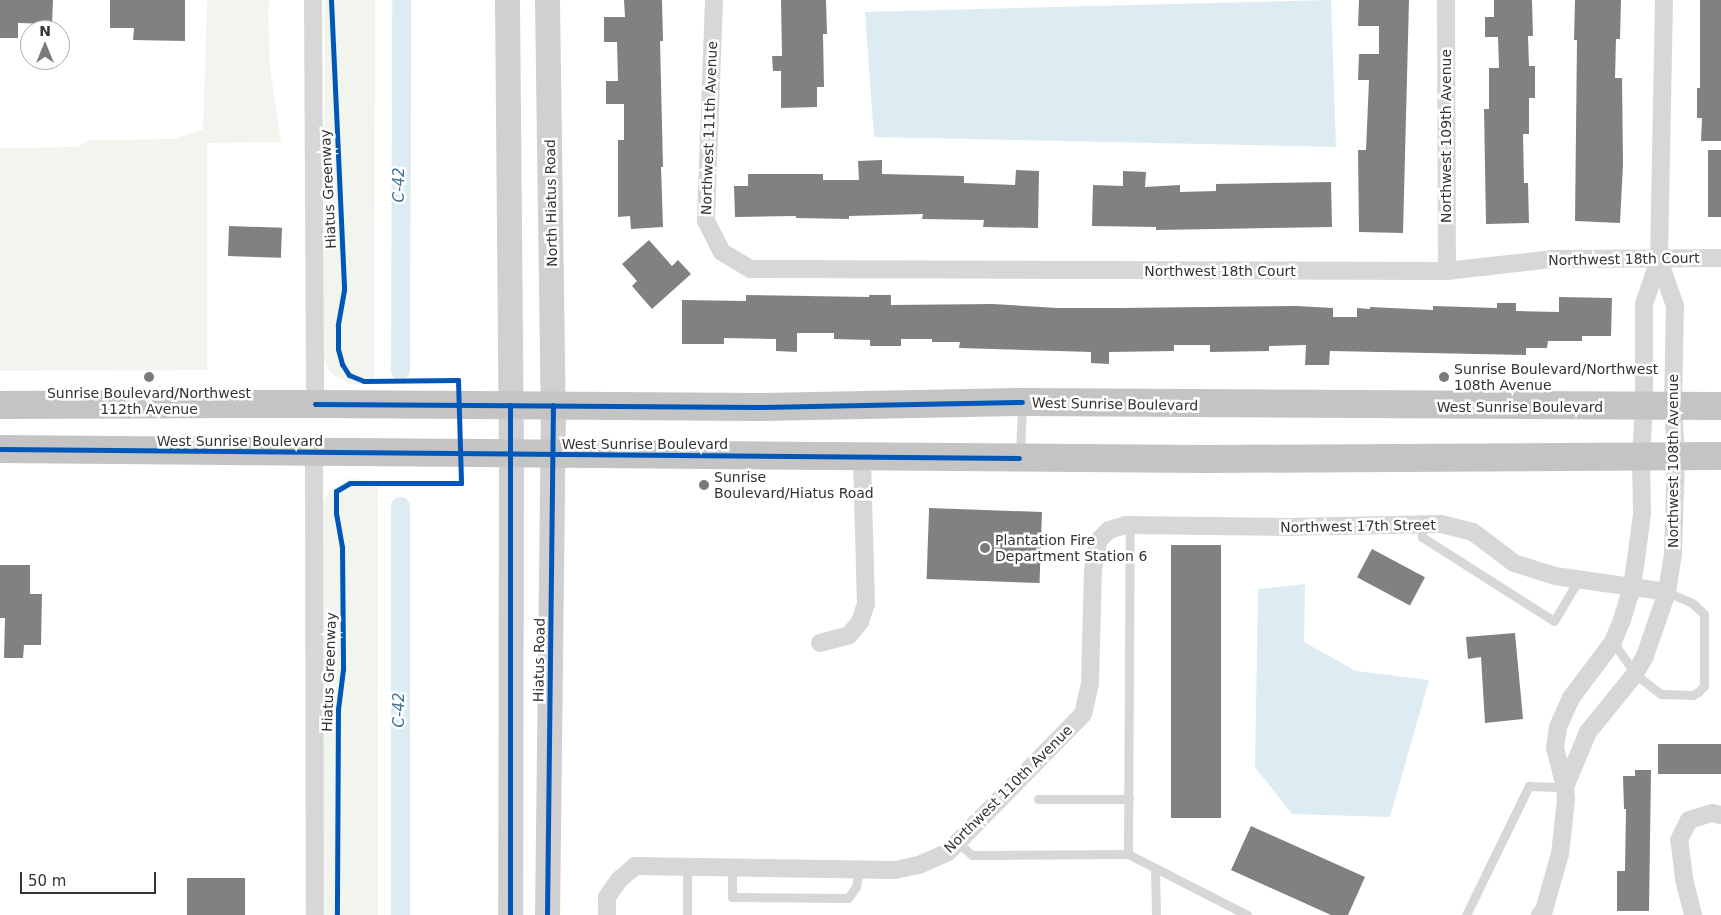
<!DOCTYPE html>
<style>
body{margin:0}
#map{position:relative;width:1721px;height:915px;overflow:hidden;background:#fff;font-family:"DejaVu Sans",sans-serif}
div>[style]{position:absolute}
.green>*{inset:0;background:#f1f5ed}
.water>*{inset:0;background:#ddebf3}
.canal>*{height:19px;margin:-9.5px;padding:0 9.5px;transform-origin:9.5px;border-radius:9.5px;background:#ddebf3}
.building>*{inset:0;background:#818181;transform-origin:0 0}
.lane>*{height:9px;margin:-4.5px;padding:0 4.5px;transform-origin:4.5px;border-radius:4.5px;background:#d7d7d7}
.street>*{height:18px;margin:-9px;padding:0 9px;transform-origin:9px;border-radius:9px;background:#d7d7d7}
.secondary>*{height:25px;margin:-12.5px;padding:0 12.5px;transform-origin:12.5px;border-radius:12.5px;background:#d0d0d0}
.highway>*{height:28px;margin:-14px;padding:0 14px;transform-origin:14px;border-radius:14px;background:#c4c4c4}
.cycleway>*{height:5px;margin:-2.5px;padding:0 2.5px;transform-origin:2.5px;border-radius:2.5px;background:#0057b8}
.dots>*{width:14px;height:14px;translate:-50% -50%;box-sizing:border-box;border:2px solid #fff;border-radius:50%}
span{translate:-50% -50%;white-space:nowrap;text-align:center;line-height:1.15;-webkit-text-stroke:5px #fff;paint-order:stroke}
.street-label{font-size:14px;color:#333}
.poi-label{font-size:14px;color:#333}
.left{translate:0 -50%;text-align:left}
.water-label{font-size:15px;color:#3f7597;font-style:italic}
.north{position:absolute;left:20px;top:20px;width:50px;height:50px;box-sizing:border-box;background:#fff;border:1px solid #adadad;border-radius:50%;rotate:0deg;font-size:14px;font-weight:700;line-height:20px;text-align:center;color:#333}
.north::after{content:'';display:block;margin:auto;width:18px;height:22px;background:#7a7a7a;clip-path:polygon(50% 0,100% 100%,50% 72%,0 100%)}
.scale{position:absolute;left:20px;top:872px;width:136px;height:22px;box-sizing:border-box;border:2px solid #333;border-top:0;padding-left:6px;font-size:15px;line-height:18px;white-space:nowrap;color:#333;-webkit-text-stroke:4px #fff;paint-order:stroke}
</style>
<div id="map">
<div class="green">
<i style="clip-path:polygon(207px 0,270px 0,268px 9px,270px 68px,281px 142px,207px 143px,207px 370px,0 371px,0 148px,77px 147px,89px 140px,175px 139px,203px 129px)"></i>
<i style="clip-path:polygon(325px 0,375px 0,374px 384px,349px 384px,331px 373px,323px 360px)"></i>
<i style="clip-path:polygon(349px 479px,378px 481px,378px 915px,322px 915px,322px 505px,330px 490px)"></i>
</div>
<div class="water">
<i style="clip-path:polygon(1331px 0,1336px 147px,874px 137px,865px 12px)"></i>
<i style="clip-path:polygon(1305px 584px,1304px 642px,1356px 671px,1429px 680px,1390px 817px,1292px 814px,1255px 767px,1258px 589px)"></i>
</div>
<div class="canal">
<i style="left:400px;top:370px;width:370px;rotate:-89.8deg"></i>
<i style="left:400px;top:506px;width:409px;rotate:90deg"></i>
</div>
<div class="building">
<i style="clip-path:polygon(0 0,53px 0,52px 24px,18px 23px,18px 38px,0 38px)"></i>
<i style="clip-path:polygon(110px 0,185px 0,185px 41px,133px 40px,134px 28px,110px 28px)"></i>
<i style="clip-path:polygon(624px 0,662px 0,663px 41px,660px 41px,663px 167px,661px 167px,663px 227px,631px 229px,630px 216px,618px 217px,618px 140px,624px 140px,624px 104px,606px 104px,606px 81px,618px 81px,617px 42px,604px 42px,604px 17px,625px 17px)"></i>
<i style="clip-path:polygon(781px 0,826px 0,827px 34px,823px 34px,824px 87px,817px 87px,817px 107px,781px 108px,781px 71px,773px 71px,772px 56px,782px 56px)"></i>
<i style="clip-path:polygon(1359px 0,1409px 0,1403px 233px,1359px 232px,1358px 150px,1366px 150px,1369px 80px,1358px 80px,1359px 54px,1379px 54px,1379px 26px,1358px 26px)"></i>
<i style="clip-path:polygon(1494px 0,1532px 0,1533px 36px,1528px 36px,1529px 66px,1535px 66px,1535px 98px,1529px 98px,1529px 134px,1523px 134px,1524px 183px,1528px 183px,1529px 223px,1486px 224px,1484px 109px,1489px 109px,1489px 68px,1499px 68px,1498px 37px,1485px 37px,1485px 17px,1494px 17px)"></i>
<i style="clip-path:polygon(1575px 0,1621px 0,1620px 39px,1616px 39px,1615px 78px,1622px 78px,1623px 164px,1620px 223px,1575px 221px,1577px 40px,1574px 40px)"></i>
<i style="clip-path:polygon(1700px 0,1721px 0,1721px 141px,1701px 141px,1702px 118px,1697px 118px,1697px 88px,1700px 88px)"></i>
<i style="left:1708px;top:150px;width:13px;height:67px"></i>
<i style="clip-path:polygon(882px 160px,882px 174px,964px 176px,964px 183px,1015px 185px,1016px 170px,1039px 171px,1038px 228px,983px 227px,984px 220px,922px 219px,923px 214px,849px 216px,849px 219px,796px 218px,796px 216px,735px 217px,734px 186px,748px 186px,748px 174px,823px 174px,823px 180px,859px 180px,858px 161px)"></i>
<i style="clip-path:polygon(1123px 171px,1146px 172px,1145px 187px,1180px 185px,1180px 192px,1216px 191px,1216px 184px,1331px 182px,1332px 227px,1156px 230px,1156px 227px,1092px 226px,1093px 185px,1123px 186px)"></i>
<i style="left:229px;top:226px;width:53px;height:30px;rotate:2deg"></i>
<i style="clip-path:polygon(649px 240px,672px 266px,678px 260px,691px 274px,652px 309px,632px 286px,637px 281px,622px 264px)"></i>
<i style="clip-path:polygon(746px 295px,869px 297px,869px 295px,891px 295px,891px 305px,993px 304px,1057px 308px,1119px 308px,1297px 306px,1333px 308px,1333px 317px,1357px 317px,1357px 308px,1370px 309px,1370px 307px,1433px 310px,1433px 306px,1497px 308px,1497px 303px,1516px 303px,1516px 311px,1559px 312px,1559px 297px,1612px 298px,1611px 336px,1582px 336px,1582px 341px,1548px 341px,1547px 348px,1526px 348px,1526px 355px,1330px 351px,1329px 365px,1305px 365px,1306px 345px,1269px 346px,1269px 351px,1210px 352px,1210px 345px,1174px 345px,1174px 351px,1109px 352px,1109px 364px,1091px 363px,1091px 352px,959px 348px,960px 342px,932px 342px,932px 339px,901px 339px,901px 346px,870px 346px,870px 340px,834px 339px,834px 333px,797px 333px,797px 352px,776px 351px,776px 339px,724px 338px,724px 344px,682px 344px,682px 300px,746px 301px)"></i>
<i style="left:1042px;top:512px;width:71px;height:113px;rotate:92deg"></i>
<i style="left:1171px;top:545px;width:50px;height:273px"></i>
<i style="left:1372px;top:549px;width:60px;height:32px;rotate:28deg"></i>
<i style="clip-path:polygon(0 565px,30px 565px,30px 594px,42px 594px,41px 645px,24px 645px,23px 658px,4px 658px,5px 618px,0 618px)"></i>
<i style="clip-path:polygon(1515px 633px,1523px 719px,1485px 723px,1481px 657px,1468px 659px,1466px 637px)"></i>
<i style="left:1658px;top:744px;width:63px;height:30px"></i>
<i style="clip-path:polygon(1635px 770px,1651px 770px,1649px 911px,1617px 911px,1617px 871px,1625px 871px,1626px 809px,1624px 809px,1623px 776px,1635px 776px)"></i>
<i style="clip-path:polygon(1251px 826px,1365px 877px,1348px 915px,1331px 915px,1231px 870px)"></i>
<i style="left:245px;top:878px;width:37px;height:58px;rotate:90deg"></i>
</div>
<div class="lane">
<i style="left:1020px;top:455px;width:49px;rotate:-87.7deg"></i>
<i style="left:1422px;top:524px;width:13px;rotate:90deg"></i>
<i style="left:1422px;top:537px;width:156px;rotate:32.5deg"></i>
<i style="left:1554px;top:621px;width:49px;rotate:-59.2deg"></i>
<i style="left:1613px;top:642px;width:39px;rotate:55deg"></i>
<i style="left:1635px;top:674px;width:33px;rotate:38deg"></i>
<i style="left:1661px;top:694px;width:32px;rotate:2deg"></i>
<i style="left:1693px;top:695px;width:6px;rotate:-31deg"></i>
<i style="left:1698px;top:692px;width:8px;rotate:-45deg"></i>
<i style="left:1704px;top:686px;width:72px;rotate:-90deg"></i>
<i style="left:1704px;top:614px;width:16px;rotate:-137deg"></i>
<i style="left:1692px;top:603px;width:27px;rotate:-156deg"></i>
<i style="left:1038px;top:799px;width:91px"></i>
<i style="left:957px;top:842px;width:20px;rotate:41deg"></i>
<i style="left:972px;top:855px;width:156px;rotate:-0.4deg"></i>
<i style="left:1128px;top:854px;width:329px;rotate:-89.7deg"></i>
<i style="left:1128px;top:854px;width:134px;rotate:27.1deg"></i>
<i style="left:687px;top:867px;width:46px;rotate:90deg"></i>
<i style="left:732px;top:868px;width:29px;rotate:90deg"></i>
<i style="left:732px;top:897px;width:116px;rotate:0.5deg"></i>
<i style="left:848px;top:898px;width:14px;rotate:-54deg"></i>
<i style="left:856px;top:887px;width:17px;rotate:-80deg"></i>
<i style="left:1155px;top:868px;width:47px;rotate:88.8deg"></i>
<i style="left:1466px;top:915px;width:144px;rotate:-64deg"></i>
<i style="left:1529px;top:786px;width:36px;rotate:2deg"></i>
</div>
<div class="street">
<i style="left:313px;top:0;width:404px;rotate:89.7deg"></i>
<i style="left:714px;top:0;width:221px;rotate:92.1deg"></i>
<i style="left:706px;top:221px;width:35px;rotate:63deg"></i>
<i style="left:722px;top:252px;width:33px;rotate:31deg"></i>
<i style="left:750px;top:269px;width:697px;rotate:0.16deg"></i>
<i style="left:1447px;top:271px;width:107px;rotate:-6.5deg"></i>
<i style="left:1553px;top:259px;width:168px;rotate:-0.3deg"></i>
<i style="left:1446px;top:0;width:271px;rotate:89.8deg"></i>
<i style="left:314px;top:452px;width:463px;rotate:89.9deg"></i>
<i style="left:820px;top:643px;width:30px;rotate:-15deg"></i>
<i style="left:849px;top:635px;width:17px;rotate:-50deg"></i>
<i style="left:860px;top:622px;width:19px;rotate:-72deg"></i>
<i style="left:866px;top:604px;width:147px;rotate:-91.6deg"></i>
<i style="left:1565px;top:787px;width:60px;rotate:-67.3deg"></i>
<i style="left:1588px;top:732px;width:75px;rotate:-51deg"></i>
<i style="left:1635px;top:674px;width:21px;rotate:-61deg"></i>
<i style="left:1645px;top:656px;width:68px;rotate:-71deg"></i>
<i style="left:1667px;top:592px;width:39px;rotate:-81deg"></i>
<i style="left:1673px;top:553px;width:97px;rotate:-88.2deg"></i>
<i style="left:1676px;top:456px;width:49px;rotate:-93.5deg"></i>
<i style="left:1673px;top:407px;width:101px;rotate:-88.9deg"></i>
<i style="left:1675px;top:306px;width:49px;rotate:-109.2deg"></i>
<i style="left:607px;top:915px;width:18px;rotate:-90deg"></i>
<i style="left:607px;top:897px;width:21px;rotate:-55deg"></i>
<i style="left:619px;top:880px;width:21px;rotate:-41deg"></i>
<i style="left:635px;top:866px;width:260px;rotate:0.9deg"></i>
<i style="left:895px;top:870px;width:25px;rotate:-12deg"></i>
<i style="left:919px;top:865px;width:32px;rotate:-24deg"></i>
<i style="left:948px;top:852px;width:193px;rotate:-45.6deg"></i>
<i style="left:1083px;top:714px;width:32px;rotate:-77deg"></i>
<i style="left:1090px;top:683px;width:113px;rotate:-88.5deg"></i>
<i style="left:1093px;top:570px;width:29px;rotate:-80deg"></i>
<i style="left:1098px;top:541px;width:16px;rotate:-45deg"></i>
<i style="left:1109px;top:530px;width:17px;rotate:-17deg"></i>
<i style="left:1125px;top:525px;width:158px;rotate:0.7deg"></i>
<i style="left:1283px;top:527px;width:158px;rotate:-1.1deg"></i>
<i style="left:1441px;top:524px;width:33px;rotate:14deg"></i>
<i style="left:1473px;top:532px;width:51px;rotate:37.1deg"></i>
<i style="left:1514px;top:563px;width:43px;rotate:17.6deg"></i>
<i style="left:1555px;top:576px;width:113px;rotate:8.1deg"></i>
<i style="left:1540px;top:915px;width:6px;rotate:-51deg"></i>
<i style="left:1544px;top:910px;width:58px;rotate:-74.1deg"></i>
<i style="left:1560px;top:854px;width:54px;rotate:-83.7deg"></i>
<i style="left:1566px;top:800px;width:13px;rotate:-94deg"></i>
<i style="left:1565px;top:787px;width:40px;rotate:-104.4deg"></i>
<i style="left:1555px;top:748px;width:21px;rotate:-82deg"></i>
<i style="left:1558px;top:727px;width:32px;rotate:-66deg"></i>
<i style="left:1571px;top:698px;width:70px;rotate:-53.1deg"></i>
<i style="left:1613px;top:642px;width:24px;rotate:-68deg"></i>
<i style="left:1622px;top:620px;width:34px;rotate:-73deg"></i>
<i style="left:1632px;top:587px;width:27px;rotate:-82deg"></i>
<i style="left:1636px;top:560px;width:46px;rotate:-82.6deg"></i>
<i style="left:1642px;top:514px;width:58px;rotate:-91deg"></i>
<i style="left:1641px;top:456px;width:49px;rotate:-86.5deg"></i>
<i style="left:1644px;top:407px;width:103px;rotate:-90deg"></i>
<i style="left:1644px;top:304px;width:46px;rotate:-71.2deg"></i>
<i style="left:1659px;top:260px;width:260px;rotate:-88.9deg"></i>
<i style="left:1693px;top:915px;width:38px;rotate:-104deg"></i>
<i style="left:1684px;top:878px;width:38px;rotate:-97deg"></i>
<i style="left:1679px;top:840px;width:22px;rotate:-63deg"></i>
<i style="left:1689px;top:820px;width:24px;rotate:-17deg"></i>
<i style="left:1712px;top:813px;width:9px;rotate:13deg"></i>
</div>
<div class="secondary">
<i style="left:507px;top:0;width:455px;rotate:89.5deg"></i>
<i style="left:511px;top:455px;width:460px;rotate:90.1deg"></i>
<i style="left:547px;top:0;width:405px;rotate:89.2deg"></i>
<i style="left:553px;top:405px;width:510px;rotate:90.67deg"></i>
</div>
<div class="highway">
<i style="left:0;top:405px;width:315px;rotate:-0.2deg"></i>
<i style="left:315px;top:404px;width:443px;rotate:0.4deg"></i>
<i style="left:758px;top:407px;width:264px;rotate:-1.1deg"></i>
<i style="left:1022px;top:402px;width:699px;rotate:0.33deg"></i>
<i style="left:0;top:449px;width:1206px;rotate:0.48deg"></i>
<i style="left:1206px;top:459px;width:515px;rotate:-0.33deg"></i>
</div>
<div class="cycleway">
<i style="left:331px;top:0;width:290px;rotate:87.4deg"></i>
<i style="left:344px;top:290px;width:36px;rotate:100deg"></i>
<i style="left:338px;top:325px;width:24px;rotate:90deg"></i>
<i style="left:338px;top:349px;width:16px;rotate:75deg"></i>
<i style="left:342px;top:364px;width:13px;rotate:58deg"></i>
<i style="left:349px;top:375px;width:16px;rotate:22deg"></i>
<i style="left:364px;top:381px;width:94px;rotate:-0.6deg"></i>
<i style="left:458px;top:380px;width:103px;rotate:88.3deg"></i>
<i style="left:461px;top:483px;width:111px;rotate:180deg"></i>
<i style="left:350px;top:483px;width:16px;rotate:150deg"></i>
<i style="left:336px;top:491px;width:22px;rotate:90deg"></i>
<i style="left:336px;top:513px;width:35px;rotate:80deg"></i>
<i style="left:342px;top:547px;width:122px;rotate:89.5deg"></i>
<i style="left:343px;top:669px;width:40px;rotate:97.1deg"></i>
<i style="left:338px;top:709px;width:206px;rotate:90.3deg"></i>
<i style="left:315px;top:404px;width:443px;rotate:0.4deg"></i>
<i style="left:758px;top:407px;width:264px;rotate:-1.1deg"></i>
<i style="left:0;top:449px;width:1019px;rotate:0.51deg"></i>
<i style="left:510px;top:915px;width:510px;rotate:-90deg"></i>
<i style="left:547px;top:915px;width:510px;rotate:-89.33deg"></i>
</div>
<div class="dots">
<i style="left:149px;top:377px;background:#7a7a7a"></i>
<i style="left:1444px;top:377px;background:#7a7a7a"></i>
<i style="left:704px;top:485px;background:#7a7a7a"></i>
<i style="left:985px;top:548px;background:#7a7a7a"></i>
</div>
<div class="street-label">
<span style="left:709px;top:128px;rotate:-88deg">Northwest 111th Avenue</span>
<span style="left:1446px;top:136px;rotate:-90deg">Northwest 109th Avenue</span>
<span style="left:328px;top:189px;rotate:-93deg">Hiatus Greenway</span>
<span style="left:551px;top:203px;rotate:-91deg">North Hiatus Road</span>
<span style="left:1624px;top:259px;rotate:-1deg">Northwest 18th Court</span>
<span style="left:1220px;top:271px">Northwest 18th Court</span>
<span style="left:1115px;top:404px;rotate:1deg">West Sunrise Boulevard</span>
<span style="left:1520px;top:407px">West Sunrise Boulevard</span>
<span style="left:240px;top:441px">West Sunrise Boulevard</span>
<span style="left:645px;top:444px">West Sunrise Boulevard</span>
<span style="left:1673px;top:461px;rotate:-90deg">Northwest 108th Avenue</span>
<span style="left:1358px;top:526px;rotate:-1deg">Northwest 17th Street</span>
<span style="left:539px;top:660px;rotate:-89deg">Hiatus Road</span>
<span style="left:329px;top:672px;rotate:-88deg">Hiatus Greenway</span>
<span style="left:1008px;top:789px;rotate:-45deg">Northwest 110th Avenue</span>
</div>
<div class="poi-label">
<span class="left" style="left:1454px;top:377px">Sunrise Boulevard/Northwest<br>108th Avenue</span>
<span style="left:149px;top:401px">Sunrise Boulevard/Northwest<br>112th Avenue</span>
<span class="left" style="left:714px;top:485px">Sunrise<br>Boulevard/Hiatus Road</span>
<span class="left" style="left:995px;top:548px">Plantation Fire<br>Department Station 6</span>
</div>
<div class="water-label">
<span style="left:400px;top:185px;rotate:-90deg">C-42</span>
<span style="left:400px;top:710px;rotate:-90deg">C-42</span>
</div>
<div class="north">N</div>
<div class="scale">50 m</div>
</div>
